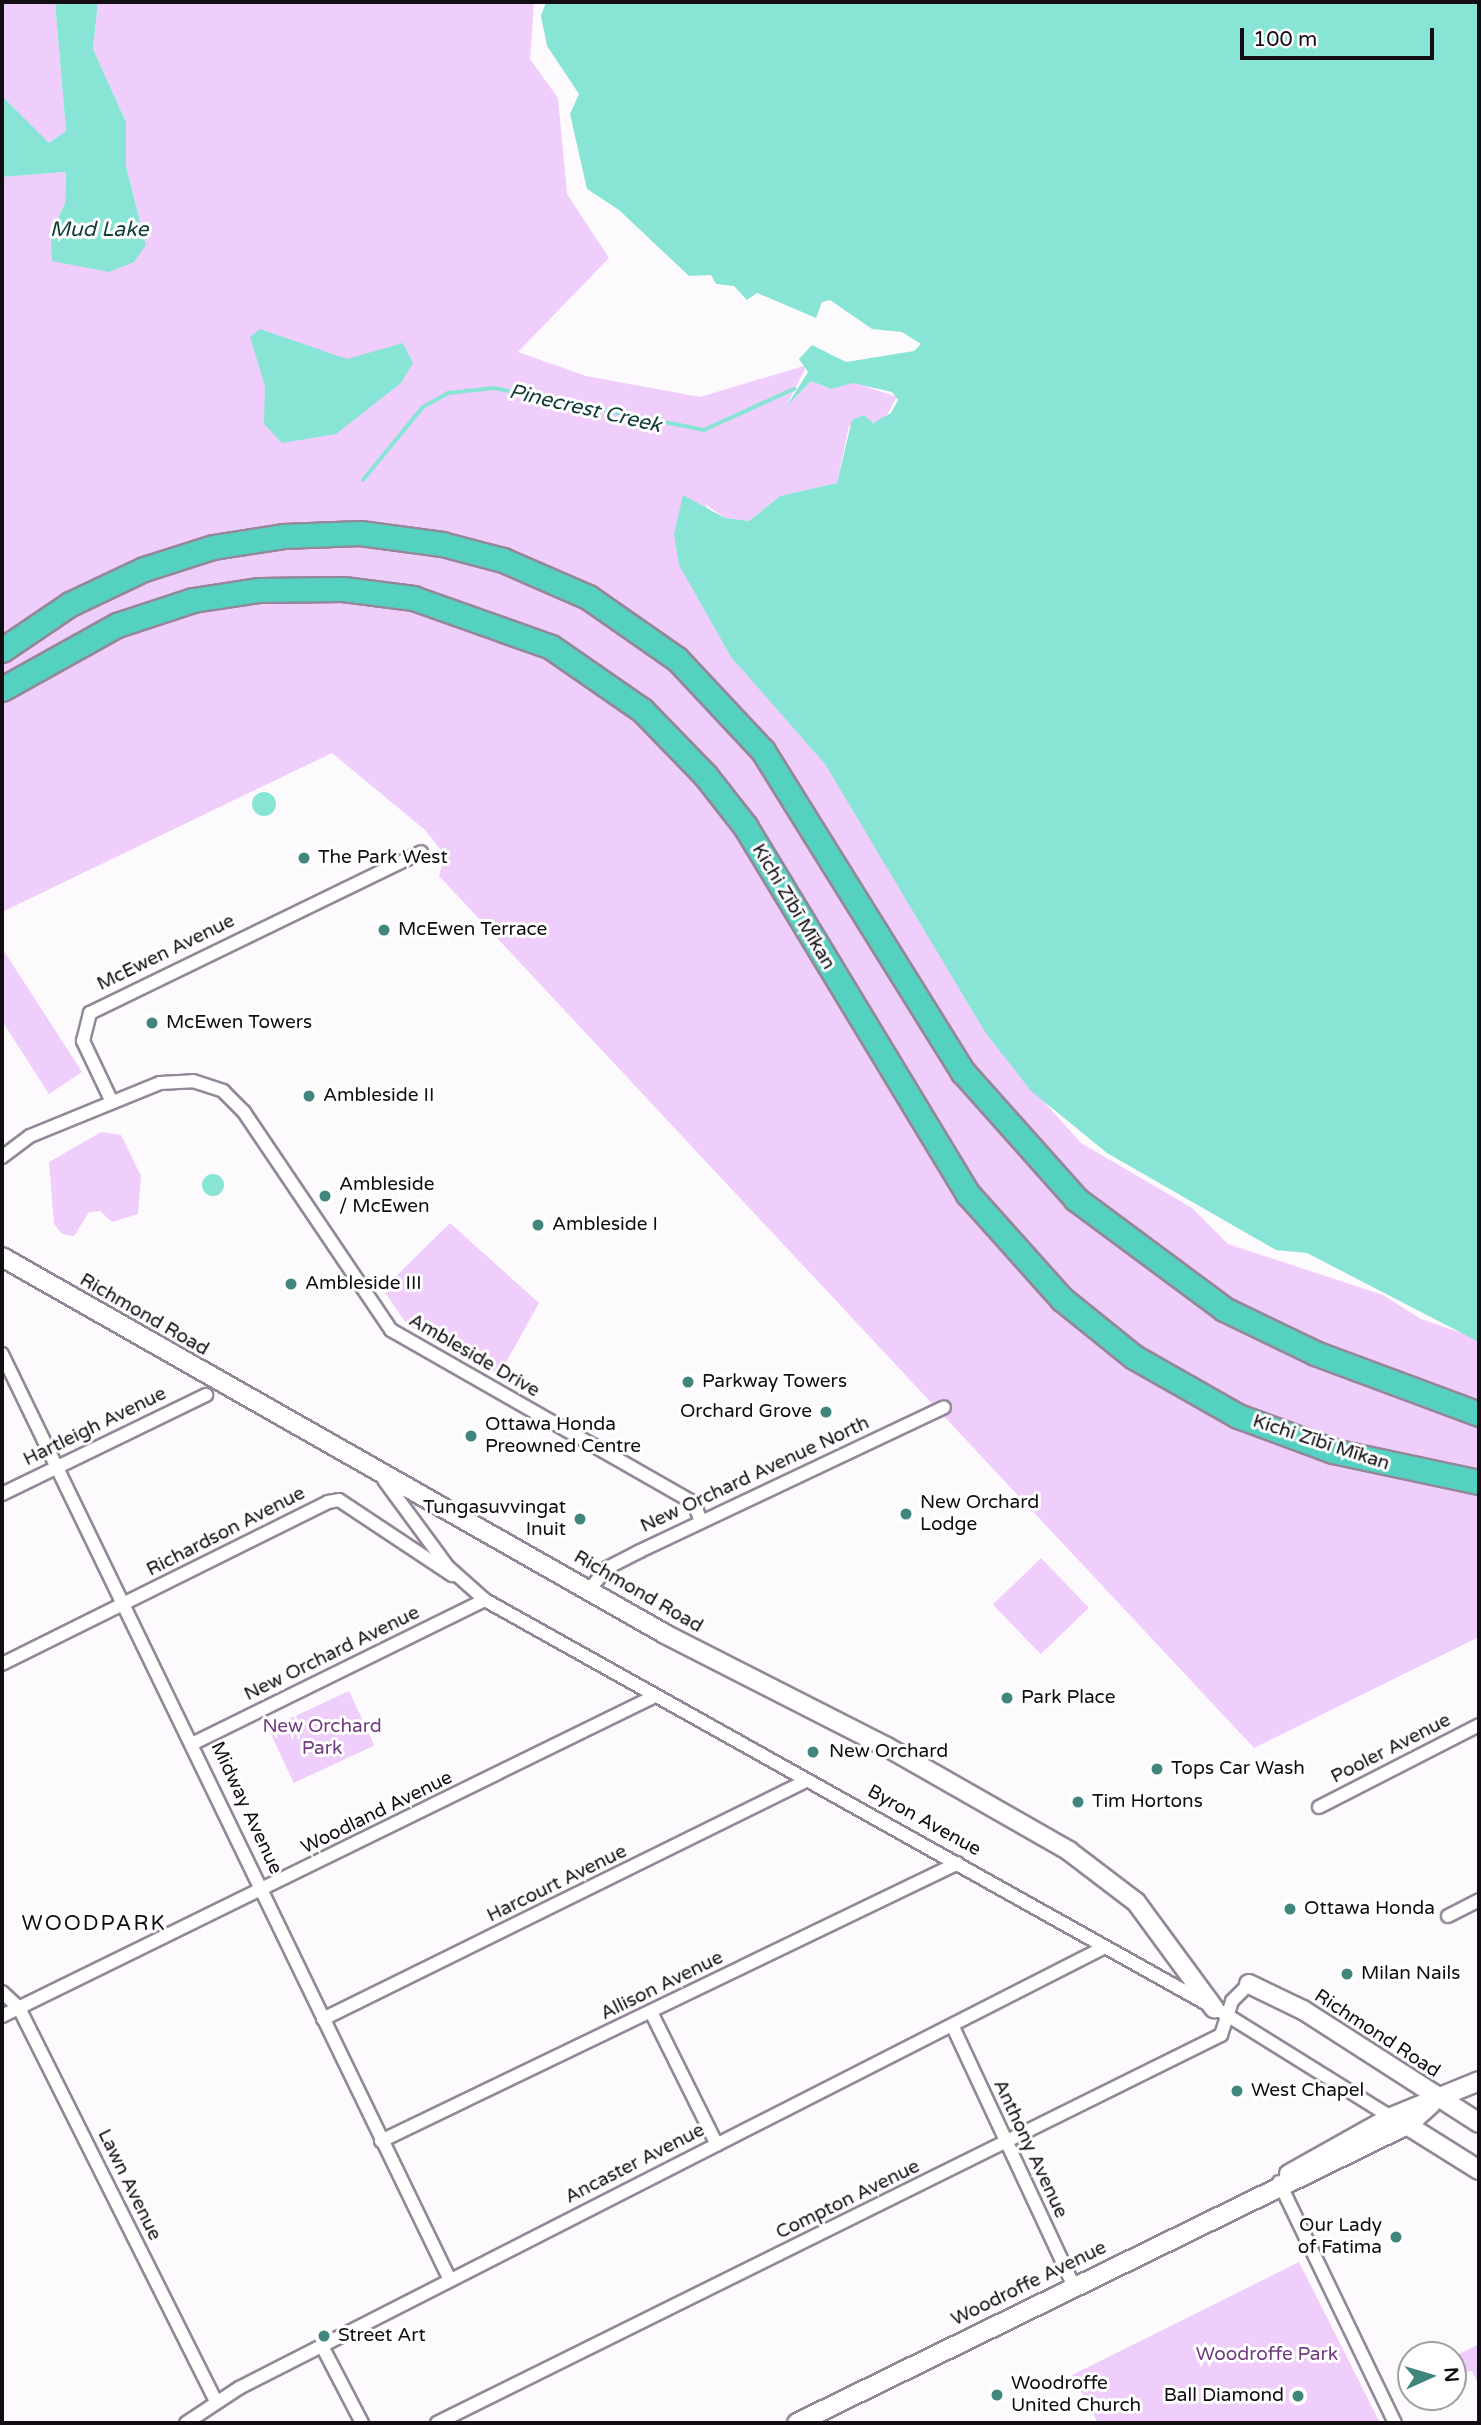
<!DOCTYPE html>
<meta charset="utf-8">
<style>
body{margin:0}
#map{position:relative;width:1481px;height:2425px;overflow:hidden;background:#fdfafe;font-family:"Varela Round",sans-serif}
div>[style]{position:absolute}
.green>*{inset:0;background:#f0cefb;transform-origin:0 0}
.water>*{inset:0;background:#88e5d6}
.round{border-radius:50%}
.stream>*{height:3.5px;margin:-1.75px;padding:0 1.75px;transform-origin:1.75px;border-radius:1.75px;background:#88e5d6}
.roads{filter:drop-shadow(2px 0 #948898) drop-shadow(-2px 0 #948898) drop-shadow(0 2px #948898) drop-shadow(0 -2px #948898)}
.street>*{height:12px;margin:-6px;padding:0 6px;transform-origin:6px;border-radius:6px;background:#fff}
.secondary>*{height:18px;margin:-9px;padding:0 9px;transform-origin:9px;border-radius:9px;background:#fff}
.highway>*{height:23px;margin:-11.5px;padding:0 11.5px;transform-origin:11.5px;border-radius:11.5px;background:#54d1c0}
.dots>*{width:19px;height:19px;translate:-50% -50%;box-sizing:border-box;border:4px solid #fff;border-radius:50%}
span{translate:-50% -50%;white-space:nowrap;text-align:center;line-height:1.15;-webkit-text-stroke:6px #fff;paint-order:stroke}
.poi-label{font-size:19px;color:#110d12}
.left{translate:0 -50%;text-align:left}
.right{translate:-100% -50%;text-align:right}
.street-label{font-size:19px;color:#110d12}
.park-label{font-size:19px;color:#713c81}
.water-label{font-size:21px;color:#113d37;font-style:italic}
.neighbourhood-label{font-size:21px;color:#110d12;letter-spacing:2px}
.frame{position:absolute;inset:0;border:4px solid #110d12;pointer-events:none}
.north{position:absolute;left:1397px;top:2341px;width:70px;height:70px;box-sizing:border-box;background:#fff;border:2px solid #a09ea0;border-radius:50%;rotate:86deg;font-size:19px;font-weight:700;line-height:28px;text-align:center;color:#110d12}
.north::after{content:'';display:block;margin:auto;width:24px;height:32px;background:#41867c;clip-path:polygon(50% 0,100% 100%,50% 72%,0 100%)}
.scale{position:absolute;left:1240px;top:28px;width:194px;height:32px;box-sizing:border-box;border:4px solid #110d12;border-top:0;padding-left:9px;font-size:21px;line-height:24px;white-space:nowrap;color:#110d12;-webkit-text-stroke:5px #fff;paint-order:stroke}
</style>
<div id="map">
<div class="green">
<i style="clip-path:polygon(2px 2px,55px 2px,66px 131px,49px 144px,2px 96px)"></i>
<i style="clip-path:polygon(98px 2px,534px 2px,530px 59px,558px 98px,567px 194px,609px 258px,518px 352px,586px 376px,700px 397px,807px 365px,786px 407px,811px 381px,831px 389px,853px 382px,897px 397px,885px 418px,871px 423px,865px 415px,849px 426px,837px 483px,780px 496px,749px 521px,725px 518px,705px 504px,812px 742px,1020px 1075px,1081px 1143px,1192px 1208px,1228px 1244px,1383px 1295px,1421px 1319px,1479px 1339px,1479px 1637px,1254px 1748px,439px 876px,445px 855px,425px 830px,332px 753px,2px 912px,2px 177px,66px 172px,65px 203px,51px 234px,146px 245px,126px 166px,126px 122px,93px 49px)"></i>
<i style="clip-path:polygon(2px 948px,82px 1072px,49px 1094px,2px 1021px)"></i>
<i style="clip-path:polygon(101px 1132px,121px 1135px,141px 1176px,138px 1214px,112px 1222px,100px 1211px,89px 1212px,74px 1236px,62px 1234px,54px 1224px,49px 1162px)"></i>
<i style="clip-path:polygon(450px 1223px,539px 1303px,499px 1375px,407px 1325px,383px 1289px)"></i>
<i style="left:1041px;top:1558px;width:69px;height:67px;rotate:46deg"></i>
<i style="left:349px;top:1691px;width:60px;height:89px;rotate:65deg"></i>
<i style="clip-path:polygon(1299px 2262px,1380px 2423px,1098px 2423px,1072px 2375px)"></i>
<i style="clip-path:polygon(1479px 2344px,1479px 2386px,1472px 2371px,1453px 2374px,1453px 2357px)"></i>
</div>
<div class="water">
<i style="clip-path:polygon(55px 2px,98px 2px,93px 49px,126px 122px,126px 166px,146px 245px,134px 262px,109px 272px,52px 261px,51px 234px,65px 203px,66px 172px,2px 177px,2px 96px,49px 143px,66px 131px)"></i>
<i style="clip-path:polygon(546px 2px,1479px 2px,1479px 1342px,1307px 1253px,1276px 1250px,1107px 1153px,1031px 1091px,985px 1032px,825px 764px,731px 657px,679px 565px,674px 534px,683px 495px,725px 518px,749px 521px,780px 496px,837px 483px,852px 420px,864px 415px,873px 423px,891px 413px,898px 400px,892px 392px,853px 383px,831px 389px,811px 381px,786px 407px,808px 372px,799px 359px,812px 345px,846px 362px,914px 351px,921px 344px,902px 332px,872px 329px,830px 300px,822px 302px,816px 318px,757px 293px,747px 300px,734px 286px,716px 284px,711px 275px,689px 276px,619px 210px,587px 189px,570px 114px,579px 94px,547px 46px,541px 16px)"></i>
<i style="clip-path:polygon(260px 329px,347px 359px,403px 343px,413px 363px,401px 383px,336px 434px,282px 443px,264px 424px,265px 386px,250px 337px)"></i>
<i class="round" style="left:252px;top:792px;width:24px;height:24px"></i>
<i class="round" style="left:202px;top:1174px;width:22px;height:22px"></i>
</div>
<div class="stream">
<i style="left:363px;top:480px;width:94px;rotate:-50.6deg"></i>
<i style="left:423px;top:407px;width:29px;rotate:-29deg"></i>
<i style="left:448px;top:393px;width:46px;rotate:-6.2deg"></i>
<i style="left:494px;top:388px;width:214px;rotate:11.3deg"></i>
<i style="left:704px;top:430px;width:99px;rotate:-24.5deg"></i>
</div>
<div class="roads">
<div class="street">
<i style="left:112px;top:1102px;width:68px;rotate:-115.4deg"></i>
<i style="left:83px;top:1041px;width:29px;rotate:-76deg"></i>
<i style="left:90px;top:1013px;width:368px;rotate:-25.9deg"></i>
<i style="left:2px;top:1157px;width:35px;rotate:-37deg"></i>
<i style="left:30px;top:1136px;width:140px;rotate:-22.2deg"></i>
<i style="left:160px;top:1083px;width:33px;rotate:-3deg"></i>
<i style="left:193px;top:1081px;width:32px;rotate:18deg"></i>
<i style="left:223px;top:1091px;width:30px;rotate:45deg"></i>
<i style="left:244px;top:1112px;width:263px;rotate:56deg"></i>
<i style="left:391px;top:1330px;width:349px;rotate:29.7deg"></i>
<i style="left:694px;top:1503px;width:19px;rotate:69deg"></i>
<i style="left:2px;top:1354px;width:1029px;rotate:64.18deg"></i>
<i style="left:384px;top:1480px;width:108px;rotate:53.7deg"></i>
<i style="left:448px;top:1567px;width:50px;rotate:41.7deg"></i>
<i style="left:485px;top:1600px;width:850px;rotate:29.22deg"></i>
<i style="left:1227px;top:2015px;width:193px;rotate:31.9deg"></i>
<i style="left:2px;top:1494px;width:227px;rotate:-25.9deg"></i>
<i style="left:590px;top:1589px;width:27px;rotate:-51deg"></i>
<i style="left:607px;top:1568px;width:37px;rotate:-27deg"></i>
<i style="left:640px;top:1551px;width:336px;rotate:-25.3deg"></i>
<i style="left:2px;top:1664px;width:364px;rotate:-26.4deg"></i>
<i style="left:328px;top:1502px;width:11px;rotate:-10deg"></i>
<i style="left:339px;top:1500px;width:136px;rotate:33.6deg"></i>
<i style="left:194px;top:1743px;width:324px;rotate:-26.2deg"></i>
<i style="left:1319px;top:1807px;width:180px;rotate:-27.1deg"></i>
<i style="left:1448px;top:1916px;width:35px;rotate:-27deg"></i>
<i style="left:2px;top:1992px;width:23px;rotate:43deg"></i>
<i style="left:19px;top:2008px;width:440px;rotate:63.4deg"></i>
<i style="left:651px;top:2012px;width:148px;rotate:63.6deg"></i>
<i style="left:2px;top:2016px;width:727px;rotate:-26.11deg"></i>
<i style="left:323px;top:2019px;width:538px;rotate:-26.23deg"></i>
<i style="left:953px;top:2027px;width:286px;rotate:65deg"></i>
<i style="left:381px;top:2141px;width:640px;rotate:-25.72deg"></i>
<i style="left:1279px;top:2182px;width:267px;rotate:64.3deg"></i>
<i style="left:322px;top:2346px;width:87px;rotate:62.5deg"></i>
<i style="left:186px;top:2423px;width:64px;rotate:-33.4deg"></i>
<i style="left:239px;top:2388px;width:972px;rotate:-26.99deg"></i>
<i style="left:437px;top:2423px;width:875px;rotate:-26.33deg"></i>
<i style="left:1221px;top:2035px;width:36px;rotate:-72deg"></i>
<i style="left:1232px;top:2001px;width:24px;rotate:-45deg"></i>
</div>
<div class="secondary">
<i style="left:2px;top:1257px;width:763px;rotate:29.62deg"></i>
<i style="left:665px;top:1634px;width:249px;rotate:27deg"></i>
<i style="left:887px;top:1747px;width:210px;rotate:29.7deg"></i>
<i style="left:1069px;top:1851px;width:84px;rotate:37.3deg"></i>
<i style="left:1136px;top:1902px;width:132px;rotate:53.7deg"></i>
<i style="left:1249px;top:1984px;width:60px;rotate:25.7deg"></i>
<i style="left:1303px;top:2010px;width:209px;rotate:32.7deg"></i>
<i style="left:1399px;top:2120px;width:94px;rotate:32deg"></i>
<i style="left:1289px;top:2174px;width:117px;rotate:-29.2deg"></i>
<i style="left:1391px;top:2117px;width:95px;rotate:-22.2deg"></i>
<i style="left:797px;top:2423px;width:681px;rotate:-26.04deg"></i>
<i style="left:1409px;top:2124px;width:30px;rotate:-42deg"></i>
</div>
<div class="highway">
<i style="left:2px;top:650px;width:82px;rotate:-34.1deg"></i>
<i style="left:70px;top:604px;width:82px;rotate:-25.3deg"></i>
<i style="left:144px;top:569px;width:72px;rotate:-17.7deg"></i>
<i style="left:213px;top:547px;width:71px;rotate:-8.9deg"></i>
<i style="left:283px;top:536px;width:77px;rotate:-2.2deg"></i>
<i style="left:360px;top:533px;width:83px;rotate:7.6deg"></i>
<i style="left:442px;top:544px;width:63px;rotate:14.7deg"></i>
<i style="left:503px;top:560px;width:93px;rotate:23.5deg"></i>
<i style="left:588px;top:597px;width:108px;rotate:34.9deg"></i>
<i style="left:677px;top:659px;width:126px;rotate:46.9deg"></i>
<i style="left:763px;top:751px;width:378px;rotate:58.1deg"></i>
<i style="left:963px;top:1072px;width:170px;rotate:48.3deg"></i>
<i style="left:1076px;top:1199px;width:184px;rotate:36.6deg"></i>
<i style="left:1224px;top:1309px;width:101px;rotate:25.8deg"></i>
<i style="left:1315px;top:1353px;width:175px;rotate:20.4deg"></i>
<i style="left:2px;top:689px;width:132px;rotate:-29.1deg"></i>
<i style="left:117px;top:625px;width:80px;rotate:-18.2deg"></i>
<i style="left:193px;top:600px;width:67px;rotate:-8.6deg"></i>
<i style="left:259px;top:590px;width:84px;rotate:-0.7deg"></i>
<i style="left:343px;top:589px;width:71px;rotate:7.3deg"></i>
<i style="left:413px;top:598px;width:146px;rotate:19.5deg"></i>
<i style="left:551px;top:647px;width:111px;rotate:34.7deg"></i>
<i style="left:642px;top:710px;width:91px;rotate:45.9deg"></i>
<i style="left:705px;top:775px;width:65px;rotate:51.9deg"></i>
<i style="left:745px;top:826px;width:430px;rotate:58.8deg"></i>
<i style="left:968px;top:1194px;width:141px;rotate:48.2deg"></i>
<i style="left:1062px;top:1299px;width:92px;rotate:38.9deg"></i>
<i style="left:1134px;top:1357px;width:120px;rotate:29.6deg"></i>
<i style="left:1238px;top:1416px;width:101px;rotate:20.2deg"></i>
<i style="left:1333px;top:1451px;width:149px;rotate:12deg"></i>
</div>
</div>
<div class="dots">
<i style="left:304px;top:858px;background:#41867c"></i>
<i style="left:384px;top:930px;background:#41867c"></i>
<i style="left:152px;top:1023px;background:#41867c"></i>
<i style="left:309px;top:1096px;background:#41867c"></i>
<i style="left:325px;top:1196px;background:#41867c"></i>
<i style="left:538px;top:1225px;background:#41867c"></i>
<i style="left:291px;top:1284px;background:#41867c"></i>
<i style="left:688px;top:1382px;background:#41867c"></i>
<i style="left:826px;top:1412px;background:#41867c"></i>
<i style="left:471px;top:1436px;background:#41867c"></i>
<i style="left:906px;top:1514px;background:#41867c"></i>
<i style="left:580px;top:1519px;background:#41867c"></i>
<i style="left:1007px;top:1698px;background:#41867c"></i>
<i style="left:813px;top:1752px;background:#41867c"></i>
<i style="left:1157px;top:1769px;background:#41867c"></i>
<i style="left:1078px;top:1802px;background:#41867c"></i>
<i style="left:1290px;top:1909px;background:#41867c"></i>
<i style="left:1347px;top:1974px;background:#41867c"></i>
<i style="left:1237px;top:2091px;background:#41867c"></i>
<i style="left:1396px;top:2237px;background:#41867c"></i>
<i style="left:324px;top:2336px;background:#41867c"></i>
<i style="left:997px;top:2395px;background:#41867c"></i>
<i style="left:1298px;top:2396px;background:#41867c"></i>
</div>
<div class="poi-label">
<span class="left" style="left:318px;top:858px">The Park West</span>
<span class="left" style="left:398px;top:930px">McEwen Terrace</span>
<span class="left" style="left:166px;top:1023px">McEwen Towers</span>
<span class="left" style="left:323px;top:1096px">Ambleside II</span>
<span class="left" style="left:339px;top:1196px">Ambleside<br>/ McEwen</span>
<span class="left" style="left:552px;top:1225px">Ambleside I</span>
<span class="left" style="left:305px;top:1284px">Ambleside III</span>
<span class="left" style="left:702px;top:1382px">Parkway Towers</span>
<span class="right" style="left:812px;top:1412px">Orchard Grove</span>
<span class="left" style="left:485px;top:1436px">Ottawa Honda<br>Preowned Centre</span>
<span class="left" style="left:920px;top:1514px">New Orchard<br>Lodge</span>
<span class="right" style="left:566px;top:1519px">Tungasuvvingat<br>Inuit</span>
<span class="left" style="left:1021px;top:1698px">Park Place</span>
<span class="left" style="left:829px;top:1752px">New Orchard</span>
<span class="left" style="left:1171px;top:1769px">Tops Car Wash</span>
<span class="left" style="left:1092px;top:1802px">Tim Hortons</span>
<span class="left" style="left:1304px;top:1909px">Ottawa Honda</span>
<span class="left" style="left:1361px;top:1974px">Milan Nails</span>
<span class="left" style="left:1251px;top:2091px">West Chapel</span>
<span class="right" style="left:1382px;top:2237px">Our Lady<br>of Fatima</span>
<span class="left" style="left:338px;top:2336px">Street Art</span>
<span class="left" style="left:1011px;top:2395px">Woodroffe<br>United Church</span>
<span class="right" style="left:1284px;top:2396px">Ball Diamond</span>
</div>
<div class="street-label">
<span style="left:793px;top:907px;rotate:59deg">Kichi Zībī Mīkan</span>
<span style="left:166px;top:953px;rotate:-26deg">McEwen Avenue</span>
<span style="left:144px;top:1315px;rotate:30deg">Richmond Road</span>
<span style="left:474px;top:1356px;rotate:30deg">Ambleside Drive</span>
<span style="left:95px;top:1427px;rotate:-26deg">Hartleigh Avenue</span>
<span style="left:1321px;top:1443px;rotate:18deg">Kichi Zībī Mīkan</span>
<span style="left:755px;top:1475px;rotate:-25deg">New Orchard Avenue North</span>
<span style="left:226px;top:1532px;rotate:-27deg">Richardson Avenue</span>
<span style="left:638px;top:1592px;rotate:30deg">Richmond Road</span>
<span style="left:332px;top:1654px;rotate:-26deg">New Orchard Avenue</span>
<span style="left:1391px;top:1749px;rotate:-27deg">Pooler Avenue</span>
<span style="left:246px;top:1808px;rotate:65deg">Midway Avenue</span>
<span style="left:377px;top:1813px;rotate:-26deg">Woodland Avenue</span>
<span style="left:924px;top:1821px;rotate:29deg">Byron Avenue</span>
<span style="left:557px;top:1884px;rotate:-26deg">Harcourt Avenue</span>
<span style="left:662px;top:1986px;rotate:-26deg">Allison Avenue</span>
<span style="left:1377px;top:2034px;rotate:33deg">Richmond Road</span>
<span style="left:1030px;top:2149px;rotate:65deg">Anthony Avenue</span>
<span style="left:635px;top:2164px;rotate:-27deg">Ancaster Avenue</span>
<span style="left:129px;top:2185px;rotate:64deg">Lawn Avenue</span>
<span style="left:848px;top:2200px;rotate:-26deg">Compton Avenue</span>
<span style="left:1029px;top:2284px;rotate:-26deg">Woodroffe Avenue</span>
</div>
<div class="park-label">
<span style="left:322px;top:1738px">New Orchard<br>Park</span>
<span style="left:1267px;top:2355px">Woodroffe Park</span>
</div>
<div class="water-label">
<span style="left:99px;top:230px">Mud Lake</span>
<span style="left:585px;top:409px;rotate:13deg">Pinecrest Creek</span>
</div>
<div class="neighbourhood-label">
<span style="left:94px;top:1924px">WOODPARK</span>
</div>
<div class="frame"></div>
<div class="north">N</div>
<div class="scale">100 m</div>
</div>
